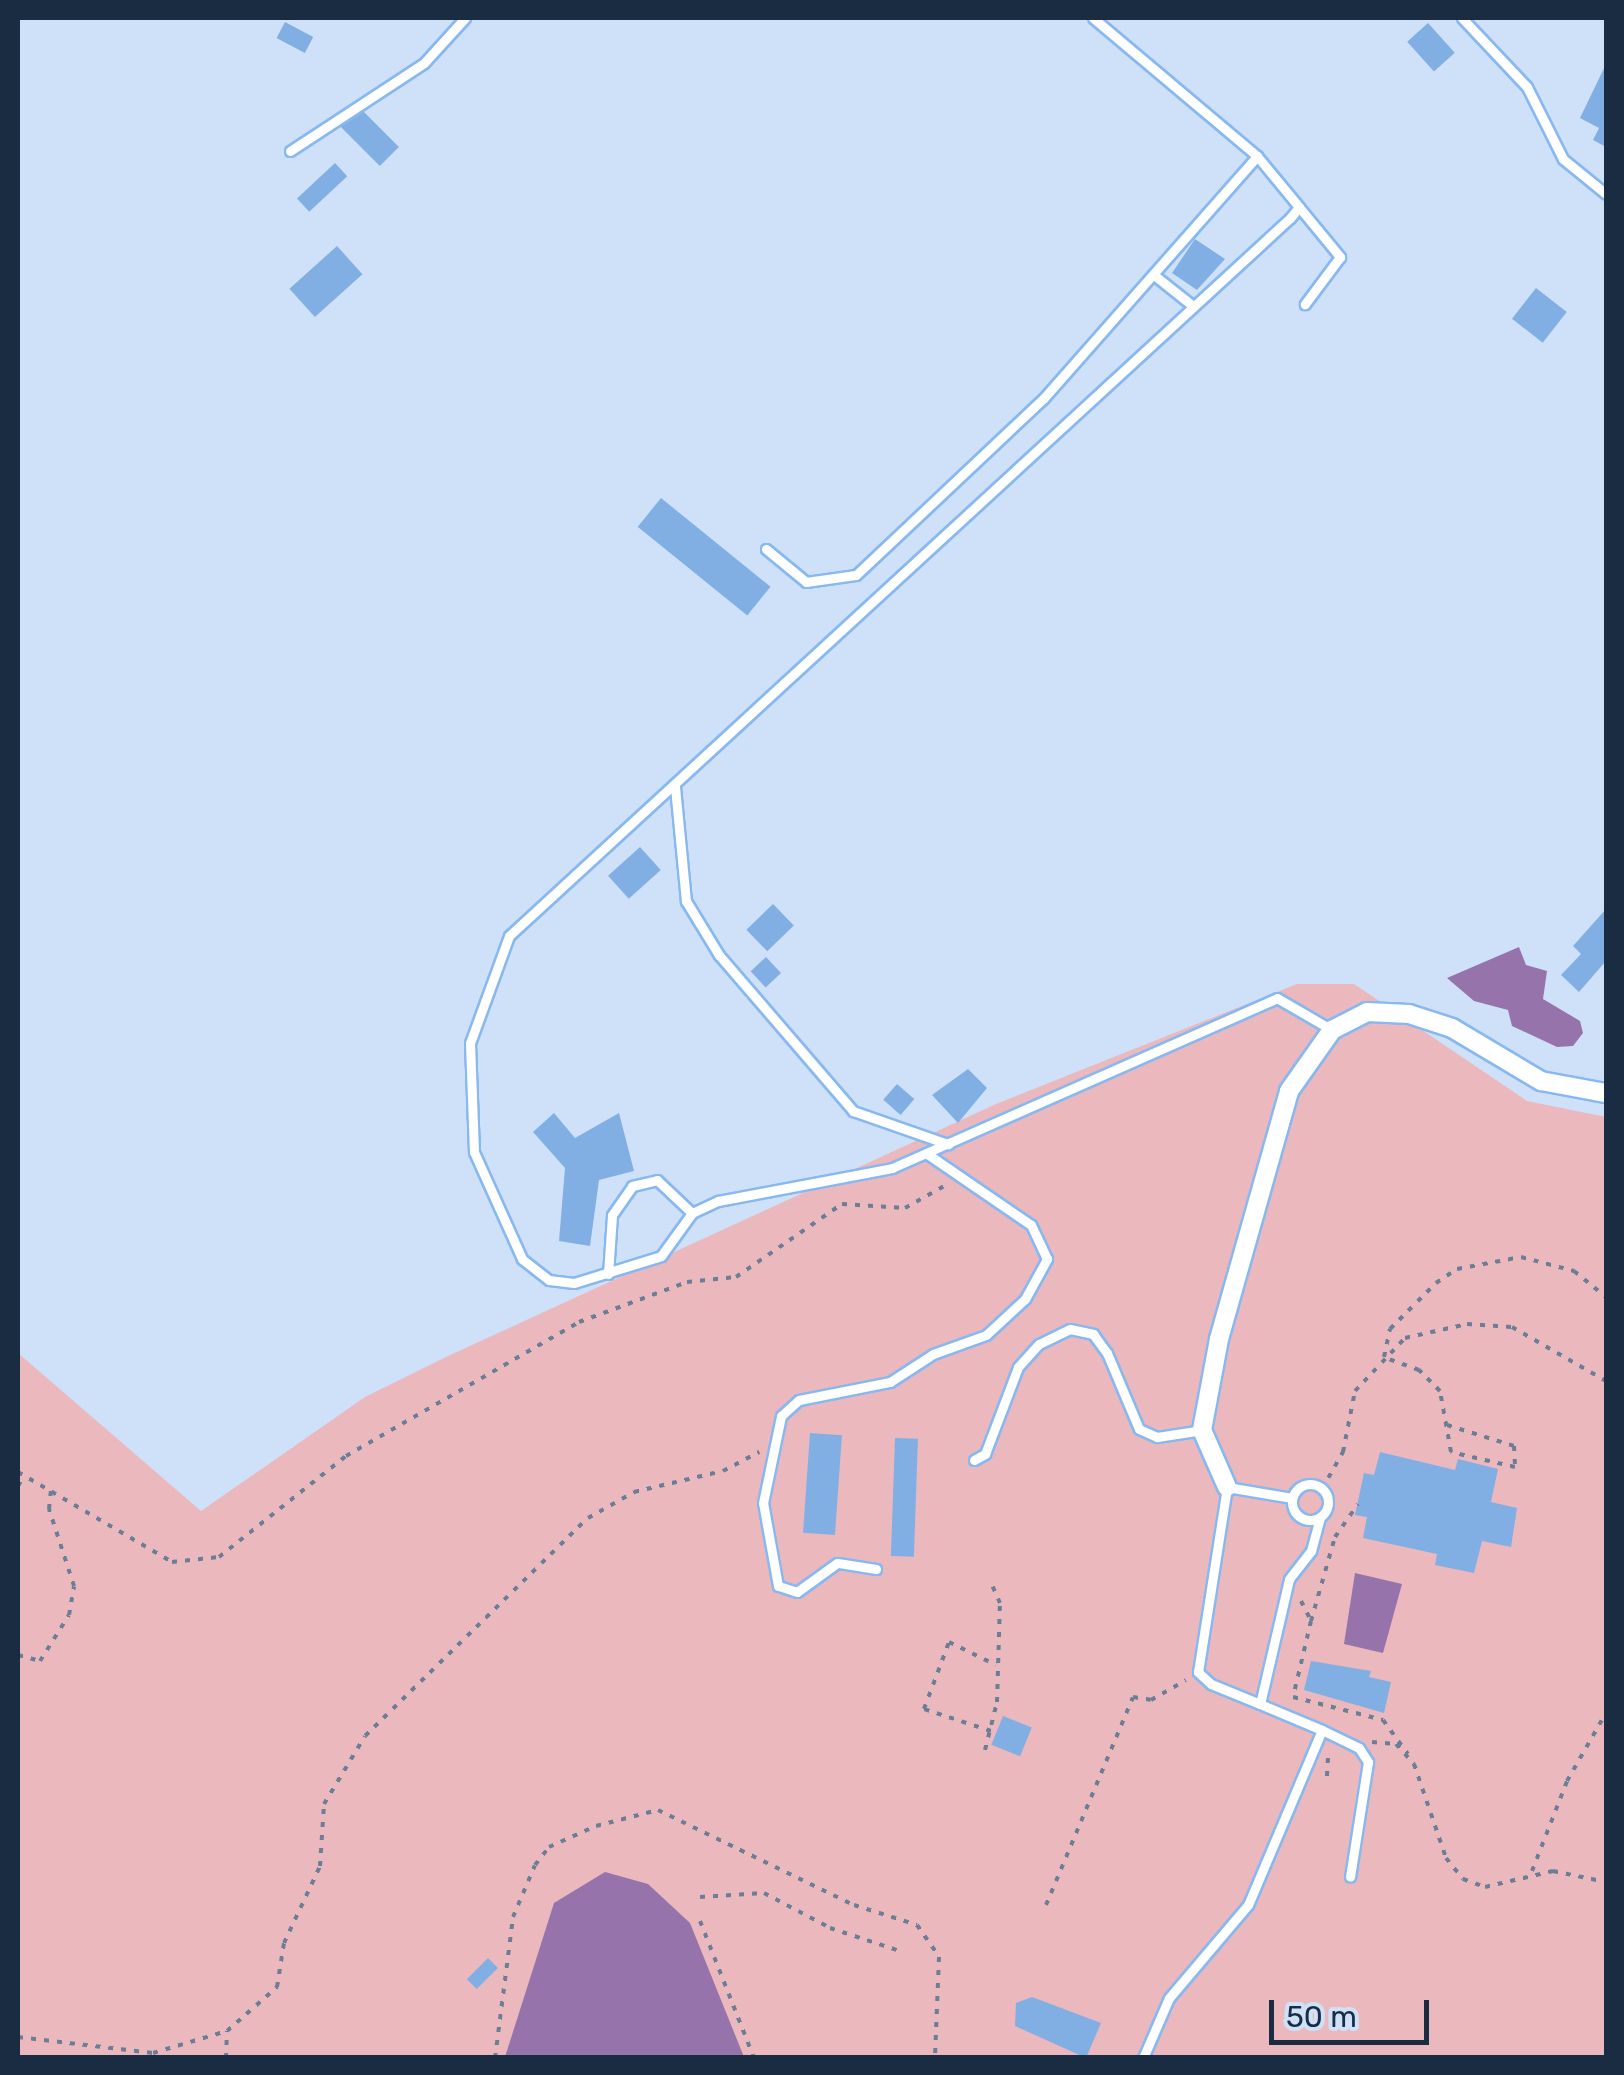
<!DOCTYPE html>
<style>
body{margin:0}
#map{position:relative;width:1624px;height:2075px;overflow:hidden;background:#cee1f9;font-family:Rubik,sans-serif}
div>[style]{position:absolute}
.green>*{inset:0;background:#ebb8bd}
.water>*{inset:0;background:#9673ab}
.building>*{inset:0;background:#81afe4;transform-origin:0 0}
.path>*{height:4px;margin-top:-2px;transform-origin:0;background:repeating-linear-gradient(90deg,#6b7e95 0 5px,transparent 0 13px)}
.roads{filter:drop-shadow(2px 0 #88b8f0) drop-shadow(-2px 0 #88b8f0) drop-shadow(0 2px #88b8f0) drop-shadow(0 -2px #88b8f0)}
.lane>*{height:9px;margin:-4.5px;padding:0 4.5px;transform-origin:4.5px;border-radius:4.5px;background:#fff}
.lane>.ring{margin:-4.5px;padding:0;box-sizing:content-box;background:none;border:9px solid #fff;border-radius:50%}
.street>*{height:18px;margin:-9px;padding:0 9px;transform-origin:9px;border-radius:9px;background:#fff}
span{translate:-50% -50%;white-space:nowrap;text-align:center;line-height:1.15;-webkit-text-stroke:9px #cee1f9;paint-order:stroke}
.frame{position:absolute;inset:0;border:20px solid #192c42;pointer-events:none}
.scale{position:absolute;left:1269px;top:2000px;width:160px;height:45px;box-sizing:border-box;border:5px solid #192c42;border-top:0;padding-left:12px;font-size:30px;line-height:35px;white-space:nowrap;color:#192c42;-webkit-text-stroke:8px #cee1f9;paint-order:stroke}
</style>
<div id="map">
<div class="green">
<i style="clip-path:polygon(1297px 984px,1354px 984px,1527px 1101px,1606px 1117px,1606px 2057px,18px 2057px,18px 1353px,201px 1511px,365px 1397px,446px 1357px,996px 1104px)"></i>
</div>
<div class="water">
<i style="clip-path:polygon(1519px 947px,1526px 965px,1547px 971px,1543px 999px,1580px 1021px,1583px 1033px,1573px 1046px,1557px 1047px,1512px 1026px,1508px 1010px,1474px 1001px,1447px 978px)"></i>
<i style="clip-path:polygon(1355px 1573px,1402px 1584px,1383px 1653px,1344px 1644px)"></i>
<i style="clip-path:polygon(605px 1872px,648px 1884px,690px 1923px,744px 2057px,505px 2057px,554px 1903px)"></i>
</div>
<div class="building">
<i style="left:285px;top:22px;width:32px;height:18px;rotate:28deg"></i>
<i style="left:1428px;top:23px;width:40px;height:28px;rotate:48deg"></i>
<i style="clip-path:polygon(1606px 64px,1606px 147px,1593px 140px,1599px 128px,1580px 118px)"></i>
<i style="left:360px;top:108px;width:55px;height:27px;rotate:45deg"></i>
<i style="left:335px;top:163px;width:18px;height:52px;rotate:47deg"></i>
<i style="clip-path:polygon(1195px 239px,1225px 259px,1197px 290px,1172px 273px)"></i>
<i style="left:337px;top:246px;width:38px;height:64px;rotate:48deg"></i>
<i style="left:1536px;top:288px;width:39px;height:39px;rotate:38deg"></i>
<i style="left:661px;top:498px;width:141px;height:37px;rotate:39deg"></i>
<i style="left:640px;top:847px;width:31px;height:43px;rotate:48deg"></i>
<i style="left:773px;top:904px;width:30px;height:37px;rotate:46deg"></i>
<i style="clip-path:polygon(1606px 909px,1606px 961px,1579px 992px,1561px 975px,1581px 954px,1573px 946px)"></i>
<i style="left:766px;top:957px;width:22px;height:21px;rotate:47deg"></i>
<i style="clip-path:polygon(968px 1069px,987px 1088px,958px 1123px,932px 1095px)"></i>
<i style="left:897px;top:1084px;width:23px;height:21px;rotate:41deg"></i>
<i style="clip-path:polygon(554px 1113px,575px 1138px,619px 1113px,634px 1171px,599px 1180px,590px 1246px,559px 1241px,565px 1168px,533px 1132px)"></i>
<i style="left:810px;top:1433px;width:32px;height:100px;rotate:4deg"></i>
<i style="left:895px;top:1438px;width:23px;height:118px;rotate:2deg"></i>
<i style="clip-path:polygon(1380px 1452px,1455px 1470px,1458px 1459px,1498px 1469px,1491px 1502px,1517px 1508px,1511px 1547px,1482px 1541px,1474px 1573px,1435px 1565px,1437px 1554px,1363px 1538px,1367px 1517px,1355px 1515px,1364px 1473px,1374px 1475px)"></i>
<i style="clip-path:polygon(1311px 1661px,1371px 1671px,1369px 1677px,1391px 1682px,1384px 1713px,1304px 1690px)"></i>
<i style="left:1003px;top:1716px;width:31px;height:31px;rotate:22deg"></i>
<i style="left:488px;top:1958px;width:14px;height:30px;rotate:45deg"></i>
<i style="clip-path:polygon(1032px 1997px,1101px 2023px,1086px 2058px,1015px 2026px,1016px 2003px)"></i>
</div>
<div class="path">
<i style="left:1447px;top:1425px;width:70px;rotate:17.4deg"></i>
<i style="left:1514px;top:1446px;width:21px;rotate:87deg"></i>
<i style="left:1515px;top:1467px;width:66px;rotate:-166.8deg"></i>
<i style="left:1451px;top:1452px;width:62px;rotate:-100.2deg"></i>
<i style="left:1440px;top:1391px;width:30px;rotate:-135deg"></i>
<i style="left:1419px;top:1370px;width:37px;rotate:-160deg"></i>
<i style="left:1384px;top:1357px;width:29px;rotate:-78deg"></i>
<i style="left:1390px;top:1329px;width:65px;rotate:-45deg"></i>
<i style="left:1436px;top:1283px;width:25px;rotate:-34deg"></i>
<i style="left:1457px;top:1269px;width:65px;rotate:-10.6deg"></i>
<i style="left:1521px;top:1257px;width:55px;rotate:14.8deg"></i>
<i style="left:1574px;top:1271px;width:41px;rotate:39.1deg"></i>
<i style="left:18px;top:1472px;width:178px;rotate:30.3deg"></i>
<i style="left:172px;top:1562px;width:47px;rotate:-6.1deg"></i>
<i style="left:219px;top:1557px;width:162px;rotate:-38.5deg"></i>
<i style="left:346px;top:1456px;width:269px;rotate:-29.9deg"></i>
<i style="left:579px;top:1322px;width:115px;rotate:-20.3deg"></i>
<i style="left:687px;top:1282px;width:49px;rotate:-5.8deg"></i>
<i style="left:736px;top:1277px;width:129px;rotate:-34.6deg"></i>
<i style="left:842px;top:1204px;width:63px;rotate:3.6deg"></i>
<i style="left:905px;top:1208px;width:47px;rotate:-29.3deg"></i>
<i style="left:18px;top:1486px;width:12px;rotate:-59deg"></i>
<i style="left:1322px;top:1489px;width:43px;rotate:-60.4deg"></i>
<i style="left:1343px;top:1452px;width:62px;rotate:-78.9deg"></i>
<i style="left:1355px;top:1391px;width:73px;rotate:-46.7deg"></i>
<i style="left:1405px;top:1338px;width:64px;rotate:-12.7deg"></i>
<i style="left:1467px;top:1324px;width:45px;rotate:3.8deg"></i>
<i style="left:1512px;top:1327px;width:108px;rotate:29.9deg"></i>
<i style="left:1301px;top:1601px;width:22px;rotate:63deg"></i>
<i style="left:1311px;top:1621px;width:87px;rotate:-74.1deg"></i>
<i style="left:1335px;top:1537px;width:40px;rotate:-55.1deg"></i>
<i style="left:1311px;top:1621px;width:78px;rotate:103.3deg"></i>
<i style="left:1293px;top:1697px;width:93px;rotate:14.3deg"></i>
<i style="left:1383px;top:1720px;width:42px;rotate:53.7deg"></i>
<i style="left:18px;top:1655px;width:23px;rotate:15deg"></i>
<i style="left:40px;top:1661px;width:54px;rotate:-57.8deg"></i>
<i style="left:69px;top:1615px;width:29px;rotate:-80deg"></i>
<i style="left:74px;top:1586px;width:81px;rotate:-108deg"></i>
<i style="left:49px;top:1509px;width:20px;rotate:-84deg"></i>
<i style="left:991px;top:1731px;width:71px;rotate:-161.8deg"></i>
<i style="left:924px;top:1709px;width:72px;rotate:-69.5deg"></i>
<i style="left:949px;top:1642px;width:52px;rotate:26.1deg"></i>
<i style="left:1372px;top:1742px;width:24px;rotate:5deg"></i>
<i style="left:1396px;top:1744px;width:27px;rotate:48deg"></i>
<i style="left:1414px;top:1764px;width:99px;rotate:71.2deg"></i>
<i style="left:1446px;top:1858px;width:27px;rotate:51deg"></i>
<i style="left:1463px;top:1879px;width:23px;rotate:20deg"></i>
<i style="left:1485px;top:1887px;width:70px;rotate:-13.2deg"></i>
<i style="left:1553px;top:1871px;width:54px;rotate:11.7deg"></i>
<i style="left:985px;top:1750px;width:49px;rotate:-76deg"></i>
<i style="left:997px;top:1702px;width:99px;rotate:-88.3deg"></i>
<i style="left:1000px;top:1603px;width:20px;rotate:-114deg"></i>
<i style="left:1327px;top:1776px;width:21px;rotate:-87deg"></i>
<i style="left:1532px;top:1871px;width:97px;rotate:-68.7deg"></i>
<i style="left:1567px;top:1781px;width:78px;rotate:-60.2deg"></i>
<i style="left:700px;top:1897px;width:64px;rotate:-3.6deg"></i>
<i style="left:764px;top:1893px;width:75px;rotate:27.9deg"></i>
<i style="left:830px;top:1928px;width:74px;rotate:18.2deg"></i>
<i style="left:1046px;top:1905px;width:225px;rotate:-67.3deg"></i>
<i style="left:1133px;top:1697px;width:18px;rotate:9deg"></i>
<i style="left:1151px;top:1700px;width:40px;rotate:-29.7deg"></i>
<i style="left:700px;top:1921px;width:147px;rotate:68.5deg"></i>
<i style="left:18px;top:2037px;width:136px;rotate:6.8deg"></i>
<i style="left:153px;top:2053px;width:77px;rotate:-16.6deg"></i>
<i style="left:226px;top:2058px;width:27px;rotate:-88deg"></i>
<i style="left:227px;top:2031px;width:67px;rotate:-41.3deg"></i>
<i style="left:277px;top:1987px;width:45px;rotate:-81deg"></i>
<i style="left:284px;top:1943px;width:85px;rotate:-64.9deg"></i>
<i style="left:320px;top:1866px;width:62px;rotate:-86.3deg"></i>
<i style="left:324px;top:1804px;width:79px;rotate:-58.9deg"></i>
<i style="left:365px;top:1736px;width:312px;rotate:-44.4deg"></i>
<i style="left:588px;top:1518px;width:53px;rotate:-29.5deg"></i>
<i style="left:634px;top:1492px;width:91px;rotate:-13.3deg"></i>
<i style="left:723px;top:1471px;width:41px;rotate:-27.8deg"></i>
<i style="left:495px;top:2058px;width:142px;rotate:-82.7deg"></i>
<i style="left:513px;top:1917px;width:56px;rotate:-67.1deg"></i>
<i style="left:535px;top:1865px;width:23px;rotate:-52deg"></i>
<i style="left:549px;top:1847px;width:51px;rotate:-24.1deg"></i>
<i style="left:596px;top:1826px;width:64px;rotate:-14.5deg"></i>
<i style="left:658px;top:1810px;width:218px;rotate:25.9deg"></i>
<i style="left:854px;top:1905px;width:66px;rotate:17.6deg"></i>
<i style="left:917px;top:1925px;width:39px;rotate:55deg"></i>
<i style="left:939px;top:1957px;width:101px;rotate:92.3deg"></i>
</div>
<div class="roads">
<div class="lane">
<i style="left:1462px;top:18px;width:95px;rotate:46.7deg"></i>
<i style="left:1527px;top:87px;width:80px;rotate:63.4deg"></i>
<i style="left:1563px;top:159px;width:55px;rotate:39.1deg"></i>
<i style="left:290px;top:151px;width:160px;rotate:-33.3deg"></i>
<i style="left:424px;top:63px;width:61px;rotate:-47.7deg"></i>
<i style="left:1257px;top:156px;width:66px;rotate:50.5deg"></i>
<i style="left:1299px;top:207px;width:14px;rotate:129deg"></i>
<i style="left:1290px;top:218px;width:1061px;rotate:137.41deg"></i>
<i style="left:509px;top:936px;width:114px;rotate:110deg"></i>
<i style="left:470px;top:1043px;width:109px;rotate:87.9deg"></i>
<i style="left:474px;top:1152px;width:117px;rotate:65.8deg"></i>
<i style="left:522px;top:1259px;width:34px;rotate:38deg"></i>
<i style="left:549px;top:1280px;width:25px;rotate:7deg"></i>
<i style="left:574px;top:1283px;width:91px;rotate:-17.2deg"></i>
<i style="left:661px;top:1256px;width:53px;rotate:-54.2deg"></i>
<i style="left:692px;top:1213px;width:29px;rotate:-25deg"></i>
<i style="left:718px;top:1201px;width:177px;rotate:-10.7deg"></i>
<i style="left:892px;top:1168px;width:421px;rotate:-23.8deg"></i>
<i style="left:1277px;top:998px;width:64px;rotate:30.2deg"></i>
<i style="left:1299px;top:207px;width:65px;rotate:50.6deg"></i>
<i style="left:1340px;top:257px;width:59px;rotate:126.7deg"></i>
<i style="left:1154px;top:275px;width:50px;rotate:38.5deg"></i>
<i style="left:766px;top:549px;width:52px;rotate:39.5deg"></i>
<i style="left:806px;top:582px;width:50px;rotate:-8deg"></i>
<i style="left:856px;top:575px;width:257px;rotate:-43.3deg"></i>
<i style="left:1043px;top:399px;width:324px;rotate:-48.6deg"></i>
<i style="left:1257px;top:156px;width:214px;rotate:-139.9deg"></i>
<i style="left:675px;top:787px;width:115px;rotate:84.5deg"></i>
<i style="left:686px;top:901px;width:63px;rotate:58.6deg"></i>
<i style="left:719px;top:955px;width:206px;rotate:49.3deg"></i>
<i style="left:853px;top:1111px;width:101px;rotate:19.2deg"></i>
<i style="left:608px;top:1274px;width:59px;rotate:-86.1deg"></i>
<i style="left:612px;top:1215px;width:35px;rotate:-55deg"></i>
<i style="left:632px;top:1186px;width:26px;rotate:-13deg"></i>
<i style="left:657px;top:1180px;width:48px;rotate:43.3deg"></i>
<i style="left:974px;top:1460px;width:13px;rotate:-29deg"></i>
<i style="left:985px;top:1454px;width:93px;rotate:-69.2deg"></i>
<i style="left:1018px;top:1367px;width:31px;rotate:-48deg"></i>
<i style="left:1039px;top:1344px;width:34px;rotate:-26deg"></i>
<i style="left:1070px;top:1329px;width:24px;rotate:12deg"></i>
<i style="left:1093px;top:1334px;width:24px;rotate:54deg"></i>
<i style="left:1107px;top:1353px;width:82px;rotate:67.2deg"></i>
<i style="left:1139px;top:1429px;width:20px;rotate:24deg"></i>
<i style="left:1157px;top:1437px;width:46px;rotate:-8.8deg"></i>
<i class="ring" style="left:1292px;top:1484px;width:27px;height:27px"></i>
<i style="left:1292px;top:1498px;width:66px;rotate:-170.4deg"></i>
<i style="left:1227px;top:1487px;width:187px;rotate:98.9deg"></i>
<i style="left:1198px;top:1672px;width:18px;rotate:43deg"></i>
<i style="left:1211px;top:1684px;width:53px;rotate:22.2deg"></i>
<i style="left:1260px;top:1704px;width:128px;rotate:-76.9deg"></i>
<i style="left:1289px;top:1579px;width:36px;rotate:-52deg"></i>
<i style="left:1311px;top:1551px;width:35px;rotate:-75deg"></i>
<i style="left:876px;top:1569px;width:39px;rotate:-171deg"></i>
<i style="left:837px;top:1563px;width:49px;rotate:144.1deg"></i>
<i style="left:797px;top:1592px;width:20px;rotate:-162deg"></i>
<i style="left:778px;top:1586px;width:84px;rotate:-100.2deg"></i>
<i style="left:763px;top:1503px;width:89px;rotate:-78.3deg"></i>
<i style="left:781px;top:1416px;width:24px;rotate:-42deg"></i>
<i style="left:799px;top:1400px;width:93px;rotate:-11.2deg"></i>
<i style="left:890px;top:1382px;width:51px;rotate:-33.1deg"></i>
<i style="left:933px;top:1354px;width:56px;rotate:-19.7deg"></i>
<i style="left:986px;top:1335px;width:53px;rotate:-42.7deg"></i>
<i style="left:1025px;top:1299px;width:46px;rotate:-61.2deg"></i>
<i style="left:1047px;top:1259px;width:38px;rotate:-115deg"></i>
<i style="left:1031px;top:1225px;width:127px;rotate:-145.6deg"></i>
<i style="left:1322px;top:1730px;width:41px;rotate:25.9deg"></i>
<i style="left:1359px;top:1748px;width:17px;rotate:57deg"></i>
<i style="left:1368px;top:1762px;width:116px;rotate:98.9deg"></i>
<i style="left:1143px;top:2058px;width:65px;rotate:-66.6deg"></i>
<i style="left:1169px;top:1998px;width:122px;rotate:-49.7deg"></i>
<i style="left:1248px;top:1905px;width:190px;rotate:-67.1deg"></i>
<i style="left:1322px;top:1730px;width:67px;rotate:-157.2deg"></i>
</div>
<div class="street">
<i style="left:1227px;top:1487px;width:62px;rotate:-113.7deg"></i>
<i style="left:1202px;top:1430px;width:93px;rotate:-79.4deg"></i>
<i style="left:1219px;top:1339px;width:258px;rotate:-74.2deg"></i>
<i style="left:1289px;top:1091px;width:75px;rotate:-54.8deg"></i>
<i style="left:1332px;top:1030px;width:39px;rotate:-27deg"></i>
<i style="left:1367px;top:1012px;width:42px;rotate:2.7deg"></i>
<i style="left:1409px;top:1014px;width:45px;rotate:18deg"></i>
<i style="left:1452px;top:1028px;width:104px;rotate:30.8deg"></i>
<i style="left:1541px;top:1081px;width:66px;rotate:10.5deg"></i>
</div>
</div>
<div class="frame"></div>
<div class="scale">50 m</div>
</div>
